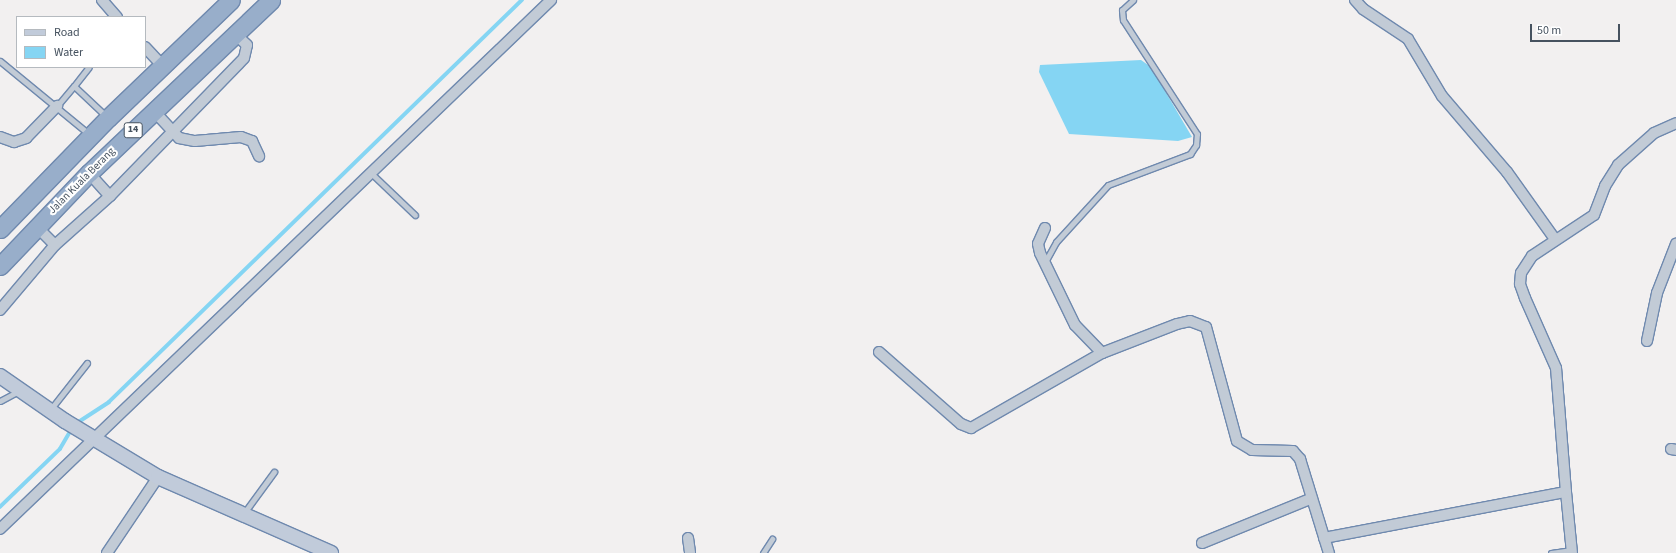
<!DOCTYPE html>
<style>
body{margin:0}
#map{position:relative;width:1676px;height:553px;overflow:hidden;background:#f2f0f0;font-family:"Source Sans 3",sans-serif}
div>[style]{position:absolute}
.water>*{inset:0;background:#85d5f3}
.stream>*{height:3.5px;margin:-1.75px;padding:0 1.75px;transform-origin:1.75px;border-radius:1.75px;background:#85d5f3}
.roads{filter:drop-shadow(1px 0 #6f89ae) drop-shadow(-1px 0 #6f89ae) drop-shadow(0 1px #6f89ae) drop-shadow(0 -1px #6f89ae)}
.service>*{height:5px;margin:-2.5px;padding:0 2.5px;transform-origin:2.5px;border-radius:2.5px;background:#c2cbd6}
.minor>*{height:10px;margin:-5px;padding:0 5px;transform-origin:5px;border-radius:5px;background:#c2cbd6}
.secondary>*{height:14px;margin:-7px;padding:0 7px;transform-origin:7px;border-radius:7px;background:#c1cbda}
.trunk>*{height:17px;margin:-8.5px;padding:0 8.5px;transform-origin:8.5px;border-radius:8.5px;background:#98aeca}
span{translate:-50% -50%;white-space:nowrap;text-align:center;line-height:1.15;-webkit-text-stroke:4px #fff;paint-order:stroke}
.shield-label span{padding:1px 3px;background:#fff;border:1px solid;border-radius:3px;-webkit-text-stroke-width:0}
.shield-label{font-size:10px;color:#46525f;font-weight:700}
.street-label{font-size:11px;color:#46525f}
.legend{position:absolute;left:16px;top:16px;width:130px;height:52px;box-sizing:border-box;background:#fff;border:1px solid #b5babf;margin:0;padding:5px 7px;list-style:none;font-size:12px;color:#46525f}
.legend li{display:flex;align-items:center;gap:8px;height:20px}
.legend b{width:20px;border:1px solid #b5babf}
.scale{position:absolute;left:1530px;top:24px;width:90px;height:18px;box-sizing:border-box;border:2px solid #46525f;border-top:0;padding-left:5px;font-size:12px;line-height:14px;white-space:nowrap;color:#46525f;-webkit-text-stroke:3px #fff;paint-order:stroke}
</style>
<div id="map">
<div class="water">
<i style="clip-path:polygon(1141px 60px,1151px 67px,1192px 137px,1178px 141px,1069px 134px,1039px 72px,1040px 65px)"></i>
</div>
<div class="stream">
<i style="left:77px;top:423px;width:38px;rotate:-33deg"></i>
<i style="left:109px;top:402px;width:576px;rotate:-44.23deg"></i>
<i style="left:0;top:507px;width:83px;rotate:-44deg"></i>
<i style="left:60px;top:449px;width:22px;rotate:-60deg"></i>
</div>
<div class="roads">
<div class="service">
<i style="left:0;top:61px;width:115px;rotate:39.4deg"></i>
<i style="left:74px;top:86px;width:24px;rotate:-52deg"></i>
<i style="left:57px;top:106px;width:26px;rotate:-50deg"></i>
<i style="left:74px;top:86px;width:45px;rotate:43.2deg"></i>
<i style="left:373px;top:175px;width:58px;rotate:43.6deg"></i>
<i style="left:1045px;top:262px;width:23px;rotate:-61deg"></i>
<i style="left:1056px;top:242px;width:77px;rotate:-47.6deg"></i>
<i style="left:1108px;top:185px;width:88px;rotate:-20.7deg"></i>
<i style="left:1190px;top:154px;width:11px;rotate:-56deg"></i>
<i style="left:1196px;top:145px;width:11px;rotate:-85deg"></i>
<i style="left:1197px;top:134px;width:136px;rotate:-123deg"></i>
<i style="left:1123px;top:20px;width:10px;rotate:-96deg"></i>
<i style="left:1122px;top:10px;width:15px;rotate:-42deg"></i>
<i style="left:0;top:401px;width:21px;rotate:-28deg"></i>
<i style="left:50px;top:410px;width:60px;rotate:-51.8deg"></i>
<i style="left:244px;top:513px;width:51px;rotate:-53.8deg"></i>
<i style="left:763px;top:553px;width:17px;rotate:-57deg"></i>
<i style="left:1551px;top:553px;width:21px;rotate:-8deg"></i>
</div>
<div class="minor">
<i style="left:102px;top:0;width:23px;rotate:49deg"></i>
<i style="left:1355px;top:0;width:12px;rotate:48deg"></i>
<i style="left:1363px;top:9px;width:54px;rotate:33.7deg"></i>
<i style="left:1408px;top:39px;width:66px;rotate:59.2deg"></i>
<i style="left:1442px;top:96px;width:100px;rotate:49.5deg"></i>
<i style="left:1507px;top:172px;width:81px;rotate:54.5deg"></i>
<i style="left:145px;top:47px;width:25px;rotate:47deg"></i>
<i style="left:153px;top:110px;width:38px;rotate:47deg"></i>
<i style="left:179px;top:138px;width:16px;rotate:11deg"></i>
<i style="left:195px;top:141px;width:46px;rotate:-5deg"></i>
<i style="left:241px;top:137px;width:12px;rotate:20deg"></i>
<i style="left:252px;top:141px;width:17px;rotate:65deg"></i>
<i style="left:0;top:137px;width:15px;rotate:20deg"></i>
<i style="left:14px;top:142px;width:13px;rotate:-18deg"></i>
<i style="left:26px;top:138px;width:45px;rotate:-45.9deg"></i>
<i style="left:89px;top:173px;width:31px;rotate:48deg"></i>
<i style="left:37px;top:227px;width:25px;rotate:45deg"></i>
<i style="left:1045px;top:228px;width:17px;rotate:114deg"></i>
<i style="left:1038px;top:244px;width:9px;rotate:77deg"></i>
<i style="left:1040px;top:253px;width:80px;rotate:64.1deg"></i>
<i style="left:1075px;top:325px;width:39px;rotate:46deg"></i>
<i style="left:1102px;top:353px;width:80px;rotate:-21.1deg"></i>
<i style="left:1177px;top:324px;width:13px;rotate:-13deg"></i>
<i style="left:1190px;top:321px;width:17px;rotate:21deg"></i>
<i style="left:1206px;top:327px;width:118px;rotate:74.8deg"></i>
<i style="left:1237px;top:441px;width:17px;rotate:31deg"></i>
<i style="left:1252px;top:450px;width:41px;rotate:1.4deg"></i>
<i style="left:1293px;top:451px;width:11px;rotate:49deg"></i>
<i style="left:1300px;top:459px;width:98px;rotate:72.9deg"></i>
<i style="left:0;top:310px;width:85px;rotate:-49.8deg"></i>
<i style="left:55px;top:245px;width:74px;rotate:-41.7deg"></i>
<i style="left:110px;top:196px;width:192px;rotate:-45.8deg"></i>
<i style="left:244px;top:58px;width:13px;rotate:-77deg"></i>
<i style="left:247px;top:45px;width:18px;rotate:-137deg"></i>
<i style="left:1647px;top:341px;width:49px;rotate:-78.2deg"></i>
<i style="left:1657px;top:293px;width:53px;rotate:-68.8deg"></i>
<i style="left:879px;top:352px;width:109px;rotate:41.3deg"></i>
<i style="left:961px;top:424px;width:11px;rotate:22deg"></i>
<i style="left:971px;top:428px;width:151px;rotate:-29.8deg"></i>
<i style="left:1671px;top:449px;width:5px;rotate:11deg"></i>
<i style="left:1566px;top:492px;width:61px;rotate:84.4deg"></i>
<i style="left:0;top:529px;width:764px;rotate:-43.83deg"></i>
<i style="left:688px;top:538px;width:15px;rotate:82deg"></i>
<i style="left:1324px;top:538px;width:246px;rotate:-10.8deg"></i>
<i style="left:1566px;top:492px;width:124px;rotate:-94.6deg"></i>
<i style="left:1556px;top:368px;width:77px;rotate:-113.9deg"></i>
<i style="left:1525px;top:298px;width:15px;rotate:-110deg"></i>
<i style="left:1520px;top:284px;width:11px;rotate:-85deg"></i>
<i style="left:1521px;top:273px;width:20px;rotate:-57deg"></i>
<i style="left:1532px;top:256px;width:74px;rotate:-33.5deg"></i>
<i style="left:1594px;top:215px;width:31px;rotate:-69deg"></i>
<i style="left:1605px;top:186px;width:25px;rotate:-58deg"></i>
<i style="left:1618px;top:165px;width:48px;rotate:-41.6deg"></i>
<i style="left:1654px;top:133px;width:24px;rotate:-24deg"></i>
<i style="left:1202px;top:543px;width:117px;rotate:-22.2deg"></i>
<i style="left:107px;top:553px;width:92px;rotate:-56.1deg"></i>
</div>
<div class="secondary">
<i style="left:0;top:376px;width:79px;rotate:34.7deg"></i>
<i style="left:65px;top:421px;width:109px;rotate:31.1deg"></i>
<i style="left:158px;top:477px;width:189px;rotate:23.7deg"></i>
</div>
<div class="trunk">
<i style="left:0;top:229px;width:155px;rotate:-45.8deg"></i>
<i style="left:108px;top:118px;width:170px;rotate:-43.8deg"></i>
<i style="left:0;top:266px;width:129px;rotate:-46.3deg"></i>
<i style="left:89px;top:173px;width:251px;rotate:-43.5deg"></i>
</div>
</div>
<div class="shield-label">
<span style="left:133px;top:130px">14</span>
</div>
<div class="street-label">
<span style="left:82px;top:181px;rotate:-45deg">Jalan Kuala Berang</span>
</div>
<ul class="legend">
<li><b style="height:5px;background:#c1cbda"></b>Road</li>
<li><b style="height:11px;background:#85d5f3"></b>Water</li>
</ul>
<div class="scale">50 m</div>
</div>
